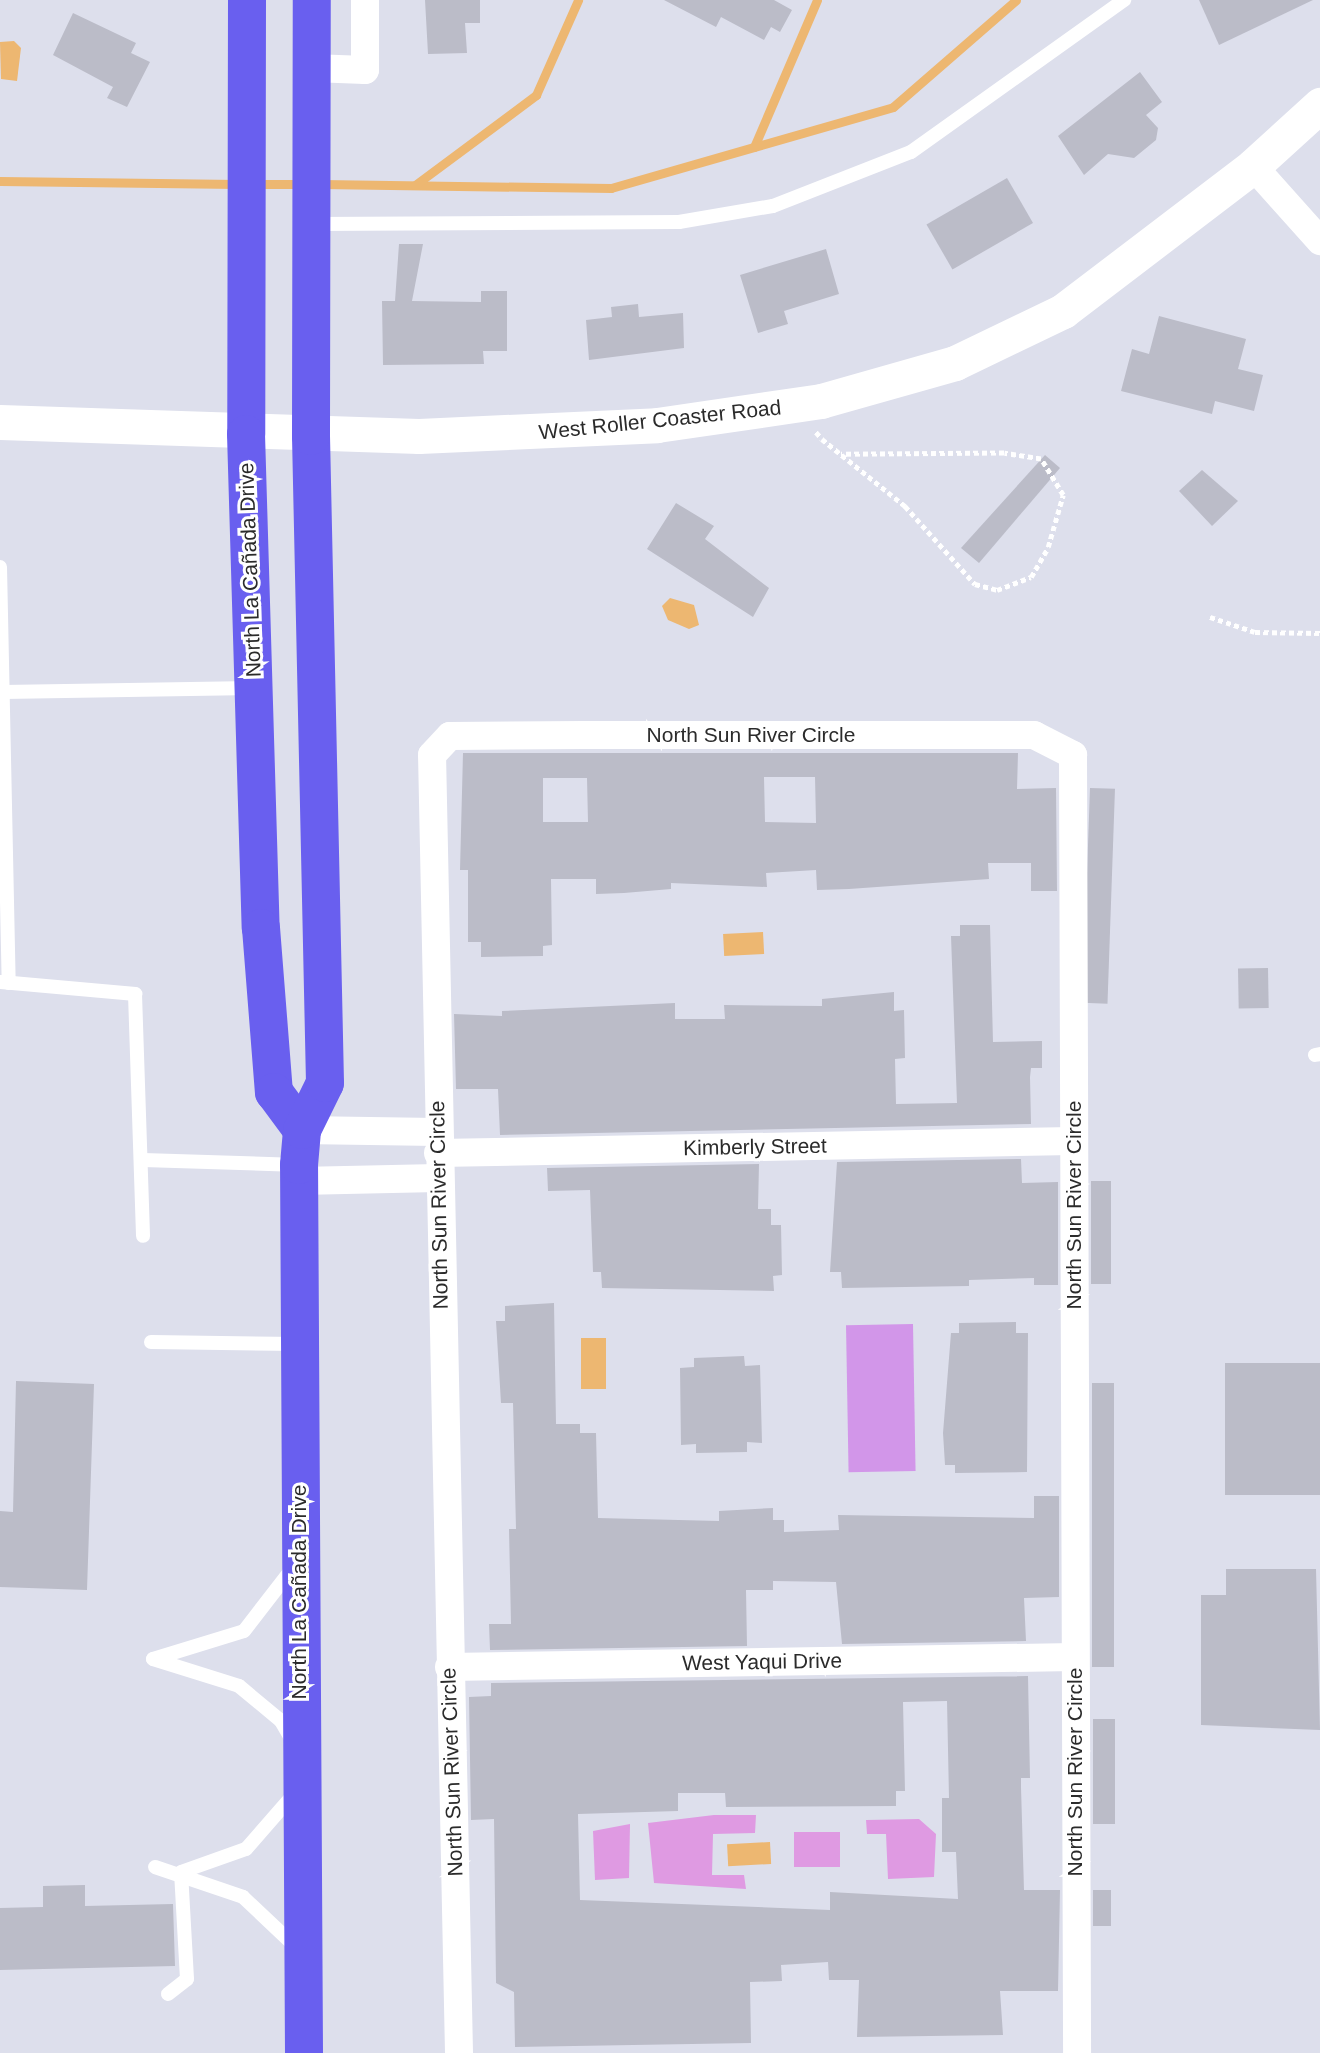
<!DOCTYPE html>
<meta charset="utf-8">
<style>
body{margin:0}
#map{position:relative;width:1320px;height:2053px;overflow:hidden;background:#dddfec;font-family:Helvetica,sans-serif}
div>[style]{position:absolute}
.green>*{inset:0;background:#df9ae2;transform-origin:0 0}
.pitch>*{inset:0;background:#d296e9;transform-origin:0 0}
.water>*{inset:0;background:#edb771;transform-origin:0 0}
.stream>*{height:9px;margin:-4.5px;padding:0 4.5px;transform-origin:4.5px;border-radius:4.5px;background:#edb771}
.building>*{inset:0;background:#bbbcc8;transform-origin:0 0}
.path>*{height:4.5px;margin-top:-2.25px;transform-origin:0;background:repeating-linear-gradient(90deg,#fff 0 5px,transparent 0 8.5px)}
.service>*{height:14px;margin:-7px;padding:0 7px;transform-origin:7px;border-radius:7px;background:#fff}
.minor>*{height:28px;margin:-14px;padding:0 14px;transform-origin:14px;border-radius:14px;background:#fff}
.tertiary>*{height:35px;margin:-17.5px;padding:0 17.5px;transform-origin:17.5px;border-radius:17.5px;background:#fff}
.primary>*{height:38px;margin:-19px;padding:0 19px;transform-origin:19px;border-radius:19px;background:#695fef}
span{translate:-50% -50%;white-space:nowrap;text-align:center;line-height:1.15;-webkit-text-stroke:6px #fff;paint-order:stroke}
.street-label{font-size:21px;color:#2b2b2b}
</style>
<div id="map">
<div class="green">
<i style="clip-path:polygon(714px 1815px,756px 1815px,755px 1833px,713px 1834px,712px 1875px,744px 1875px,746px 1889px,654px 1883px,648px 1823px)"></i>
<i style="clip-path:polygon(919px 1819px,936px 1834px,934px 1877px,888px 1879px,886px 1834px,867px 1834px,866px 1820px)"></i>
<i style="clip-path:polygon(630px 1824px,629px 1878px,595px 1880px,593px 1831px)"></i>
<i style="left:840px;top:1832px;width:35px;height:46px;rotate:90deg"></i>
</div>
<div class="pitch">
<i style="left:913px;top:1324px;width:147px;height:67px;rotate:89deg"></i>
</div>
<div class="water">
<i style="clip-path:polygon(14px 41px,21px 48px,17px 81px,1px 79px,0 42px)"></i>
<i style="clip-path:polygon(670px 598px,694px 605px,699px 625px,689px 629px,668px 620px,662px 606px)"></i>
<i style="left:763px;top:932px;width:22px;height:40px;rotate:87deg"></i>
<i style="left:581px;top:1338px;width:25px;height:51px"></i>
<i style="left:770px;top:1842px;width:22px;height:43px;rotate:87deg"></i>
</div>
<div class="stream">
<i style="left:754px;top:147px;width:160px;rotate:-66.8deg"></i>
<i style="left:0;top:181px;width:237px;rotate:0.7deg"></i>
<i style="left:254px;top:184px;width:49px"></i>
<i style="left:321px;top:184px;width:290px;rotate:0.8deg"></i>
<i style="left:611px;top:188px;width:293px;rotate:-16deg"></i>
<i style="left:893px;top:107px;width:163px;rotate:-41deg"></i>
<i style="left:415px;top:185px;width:151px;rotate:-36.6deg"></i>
<i style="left:536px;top:95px;width:104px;rotate:-66.1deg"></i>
</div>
<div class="building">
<i style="clip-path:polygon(425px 0,480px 0,480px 23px,465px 23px,467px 53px,428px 54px)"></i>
<i style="clip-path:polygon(664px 0,774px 0,792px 10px,780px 32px,771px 27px,764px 40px,721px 17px,716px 27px)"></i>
<i style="clip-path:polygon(1199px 0,1313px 0,1219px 45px)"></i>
<i style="clip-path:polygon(73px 13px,136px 43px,131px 53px,150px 62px,127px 107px,107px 98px,113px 87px,53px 55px)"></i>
<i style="clip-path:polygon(1140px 72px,1162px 102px,1146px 115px,1158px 128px,1156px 140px,1134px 158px,1108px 154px,1084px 175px,1058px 136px)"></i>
<i style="left:1007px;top:178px;width:52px;height:93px;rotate:60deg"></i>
<i style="clip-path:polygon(399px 244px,423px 244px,412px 301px,481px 302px,481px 291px,507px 291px,507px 351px,483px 351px,484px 364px,383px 365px,382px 301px,395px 301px)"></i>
<i style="clip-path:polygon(826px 249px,839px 294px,784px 311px,788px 324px,758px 333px,740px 275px)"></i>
<i style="clip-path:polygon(638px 304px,639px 317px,683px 313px,684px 348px,589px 360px,586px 320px,612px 317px,611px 307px)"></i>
<i style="clip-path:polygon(1159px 316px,1246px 339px,1238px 369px,1263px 375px,1254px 411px,1215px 401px,1212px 414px,1121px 391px,1132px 349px,1149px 354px)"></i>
<i style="clip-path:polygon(1045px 455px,1060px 468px,979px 563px,961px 548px)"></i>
<i style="clip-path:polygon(1202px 470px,1238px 501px,1212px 526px,1179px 491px)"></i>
<i style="clip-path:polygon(676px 503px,714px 526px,705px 539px,769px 588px,753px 617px,647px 549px)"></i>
<i style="clip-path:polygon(evenodd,463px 753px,1018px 753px,1017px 789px,1056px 788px,1057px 891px,1031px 891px,1031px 863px,988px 863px,989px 879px,849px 889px,817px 890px,816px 870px,766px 873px,767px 887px,671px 883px,671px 889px,624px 893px,596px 894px,596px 879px,551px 879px,552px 945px,543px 946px,543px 956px,481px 957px,481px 942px,468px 942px,468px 870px,460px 870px,463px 753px,764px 777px,815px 777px,816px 823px,765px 822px,764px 777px,463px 753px,543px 778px,587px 778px,588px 822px,543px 822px,543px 778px)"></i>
<i style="left:1090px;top:788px;width:25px;height:215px;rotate:2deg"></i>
<i style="clip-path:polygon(960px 925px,990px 925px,993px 1042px,1042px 1041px,1042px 1068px,1031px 1068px,1030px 1077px,1031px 1124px,500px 1135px,498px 1089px,456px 1089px,454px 1014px,502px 1016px,502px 1011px,675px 1003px,675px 1019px,725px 1019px,724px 1005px,822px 1006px,822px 999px,894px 992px,894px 1011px,904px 1010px,905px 1058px,895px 1059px,896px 1104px,957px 1103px,951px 936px,960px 936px)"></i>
<i style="left:1268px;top:968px;width:40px;height:30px;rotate:89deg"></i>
<i style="clip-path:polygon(1021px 1159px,1022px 1183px,1058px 1182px,1058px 1285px,1034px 1285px,1034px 1278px,969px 1280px,969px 1286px,842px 1288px,841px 1272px,830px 1272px,837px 1162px)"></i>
<i style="clip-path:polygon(759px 1164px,758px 1209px,771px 1209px,771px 1225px,781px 1225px,782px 1275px,773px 1276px,774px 1291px,602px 1288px,601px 1272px,593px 1272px,590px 1190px,548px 1191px,547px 1168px)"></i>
<i style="left:1091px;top:1181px;width:20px;height:103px"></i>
<i style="clip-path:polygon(554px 1303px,556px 1424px,580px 1424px,580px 1433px,596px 1433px,598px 1518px,719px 1521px,719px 1511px,773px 1508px,773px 1520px,784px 1520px,784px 1532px,839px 1530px,838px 1515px,1034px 1518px,1034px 1496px,1059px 1496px,1059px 1597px,1024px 1598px,1026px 1641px,842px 1644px,836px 1582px,773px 1581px,773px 1590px,746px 1590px,747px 1646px,490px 1650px,489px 1624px,511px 1624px,509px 1529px,516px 1529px,513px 1403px,501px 1403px,496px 1321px,505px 1321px,505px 1306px)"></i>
<i style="clip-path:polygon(1016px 1322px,1016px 1333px,1028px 1333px,1027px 1472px,955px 1473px,955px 1465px,945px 1465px,943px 1433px,951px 1333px,959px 1333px,959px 1323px)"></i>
<i style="clip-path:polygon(744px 1356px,745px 1366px,760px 1365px,762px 1443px,747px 1442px,747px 1452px,696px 1453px,696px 1444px,681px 1445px,680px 1368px,694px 1367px,694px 1358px)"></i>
<i style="left:1225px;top:1363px;width:95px;height:132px"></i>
<i style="clip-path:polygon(16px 1381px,94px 1384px,87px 1590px,0 1587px,0 1511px,13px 1512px)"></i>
<i style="left:1092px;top:1383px;width:22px;height:284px"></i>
<i style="clip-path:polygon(1226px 1569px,1316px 1569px,1320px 1730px,1201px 1725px,1201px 1595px,1226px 1595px)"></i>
<i style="clip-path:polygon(evenodd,1028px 1676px,1030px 1778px,1021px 1778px,1021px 1787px,1024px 1890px,1060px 1890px,1058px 1991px,1000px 1991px,1003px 2035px,857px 2037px,859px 1980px,829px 1980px,828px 1962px,781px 1965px,782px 1981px,750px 1982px,751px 2043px,515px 2047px,514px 1992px,496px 1983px,494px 1819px,471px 1820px,469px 1697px,491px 1696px,491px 1683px,1028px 1676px,947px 1701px,949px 1798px,942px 1798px,942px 1852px,956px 1852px,958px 1899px,830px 1892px,830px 1910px,580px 1900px,578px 1814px,678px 1811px,678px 1793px,725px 1793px,726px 1807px,896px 1806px,896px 1791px,905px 1791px,903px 1702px,947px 1701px)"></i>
<i style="left:1093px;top:1719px;width:22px;height:105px"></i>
<i style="clip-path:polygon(85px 1885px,85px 1906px,173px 1904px,175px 1966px,0 1970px,0 1908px,43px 1907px,43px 1886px)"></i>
<i style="left:1093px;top:1890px;width:18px;height:36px"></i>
</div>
<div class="path">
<i style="left:816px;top:432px;width:9px;rotate:49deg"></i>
<i style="left:822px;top:439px;width:107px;rotate:38.9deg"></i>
<i style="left:905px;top:506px;width:105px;rotate:48.1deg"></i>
<i style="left:975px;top:584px;width:23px;rotate:15deg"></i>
<i style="left:997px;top:590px;width:36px;rotate:-21deg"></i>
<i style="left:1031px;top:577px;width:34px;rotate:-60deg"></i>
<i style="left:1048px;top:547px;width:54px;rotate:-73.9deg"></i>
<i style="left:1063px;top:495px;width:42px;rotate:-121.4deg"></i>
<i style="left:1041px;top:459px;width:37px;rotate:-171deg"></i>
<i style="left:1004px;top:453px;width:163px;rotate:179.6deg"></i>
<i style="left:1210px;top:617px;width:47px;rotate:18.4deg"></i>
<i style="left:1255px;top:632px;width:65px;rotate:0.9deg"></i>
</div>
<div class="service">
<i style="left:314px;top:224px;width:365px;rotate:-0.3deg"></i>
<i style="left:679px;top:222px;width:95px;rotate:-9.7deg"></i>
<i style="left:773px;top:206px;width:148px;rotate:-21.4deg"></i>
<i style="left:911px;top:152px;width:262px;rotate:-35.5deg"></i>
<i style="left:0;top:567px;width:416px;rotate:88.8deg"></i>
<i style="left:3px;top:692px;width:250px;rotate:-0.9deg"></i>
<i style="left:1px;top:982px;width:135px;rotate:5.1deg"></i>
<i style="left:135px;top:994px;width:242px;rotate:88.1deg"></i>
<i style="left:1315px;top:1055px;width:5px;rotate:-11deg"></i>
<i style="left:143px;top:1160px;width:156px;rotate:1.8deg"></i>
<i style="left:151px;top:1342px;width:147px;rotate:0.8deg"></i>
<i style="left:153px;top:1659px;width:95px;rotate:-17.1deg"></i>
<i style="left:244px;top:1631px;width:78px;rotate:-52.3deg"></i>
<i style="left:153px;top:1659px;width:90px;rotate:17.4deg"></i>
<i style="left:239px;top:1686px;width:55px;rotate:39.8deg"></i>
<i style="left:281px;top:1721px;width:22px;rotate:60deg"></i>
<i style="left:155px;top:1867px;width:93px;rotate:18.8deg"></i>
<i style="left:243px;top:1897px;width:73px;rotate:43.3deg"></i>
<i style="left:181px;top:1872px;width:69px;rotate:-19.5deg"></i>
<i style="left:246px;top:1849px;width:73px;rotate:-48.9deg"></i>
<i style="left:168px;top:1994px;width:24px;rotate:-38deg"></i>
<i style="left:187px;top:1979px;width:107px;rotate:-93.2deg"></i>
</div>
<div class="minor">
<i style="left:312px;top:68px;width:53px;rotate:2.2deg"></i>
<i style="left:365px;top:70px;width:70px;rotate:-90deg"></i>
<i style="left:1253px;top:166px;width:101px;rotate:48.2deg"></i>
<i style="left:302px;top:1130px;width:135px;rotate:0.8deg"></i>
<i style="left:438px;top:1153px;width:635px;rotate:-1.08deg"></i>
<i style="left:299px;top:1181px;width:139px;rotate:-1.2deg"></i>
<i style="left:449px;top:1667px;width:626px;rotate:-0.92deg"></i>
<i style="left:459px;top:2053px;width:1298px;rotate:-91.19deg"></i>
<i style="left:432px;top:755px;width:26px;rotate:-47deg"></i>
<i style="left:450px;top:736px;width:133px;rotate:-0.4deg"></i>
<i style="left:583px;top:735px;width:451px"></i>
<i style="left:1034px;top:735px;width:44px;rotate:27.1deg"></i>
<i style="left:1073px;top:755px;width:1298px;rotate:89.82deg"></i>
</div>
<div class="tertiary">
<i style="left:0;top:422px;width:419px;rotate:1.9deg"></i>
<i style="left:419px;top:436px;width:238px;rotate:-2.6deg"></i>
<i style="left:657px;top:425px;width:166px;rotate:-8.3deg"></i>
<i style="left:821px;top:401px;width:139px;rotate:-15.8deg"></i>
<i style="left:955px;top:363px;width:120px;rotate:-25.7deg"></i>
<i style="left:1063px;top:311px;width:239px;rotate:-37.3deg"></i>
<i style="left:1253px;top:166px;width:91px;rotate:-42.3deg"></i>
</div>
<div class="primary">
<i style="left:247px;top:0;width:434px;rotate:90.1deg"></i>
<i style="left:246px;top:434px;width:494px;rotate:88.3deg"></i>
<i style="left:261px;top:928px;width:165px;rotate:85.5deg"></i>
<i style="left:274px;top:1092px;width:47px;rotate:53.6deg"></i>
<i style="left:304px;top:2053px;width:888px;rotate:-90.32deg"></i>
<i style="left:299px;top:1165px;width:35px;rotate:-85deg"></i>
<i style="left:302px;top:1130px;width:52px;rotate:-63.9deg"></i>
<i style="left:325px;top:1083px;width:647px;rotate:-91.24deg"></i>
<i style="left:311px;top:436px;width:436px;rotate:-89.9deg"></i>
</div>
<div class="street-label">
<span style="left:660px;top:420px;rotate:-6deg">West Roller Coaster Road</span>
<span style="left:250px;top:570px;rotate:-92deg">North La Cañada Drive</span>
<span style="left:751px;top:735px">North Sun River Circle</span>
<span style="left:755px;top:1147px;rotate:-1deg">Kimberly Street</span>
<span style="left:439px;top:1205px;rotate:-91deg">North Sun River Circle</span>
<span style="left:1074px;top:1205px;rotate:-90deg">North Sun River Circle</span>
<span style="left:299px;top:1592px;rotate:-90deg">North La Cañada Drive</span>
<span style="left:762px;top:1662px;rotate:-1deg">West Yaqui Drive</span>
<span style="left:452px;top:1772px;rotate:-92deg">North Sun River Circle</span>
<span style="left:1075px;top:1772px;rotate:-90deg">North Sun River Circle</span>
</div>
</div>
